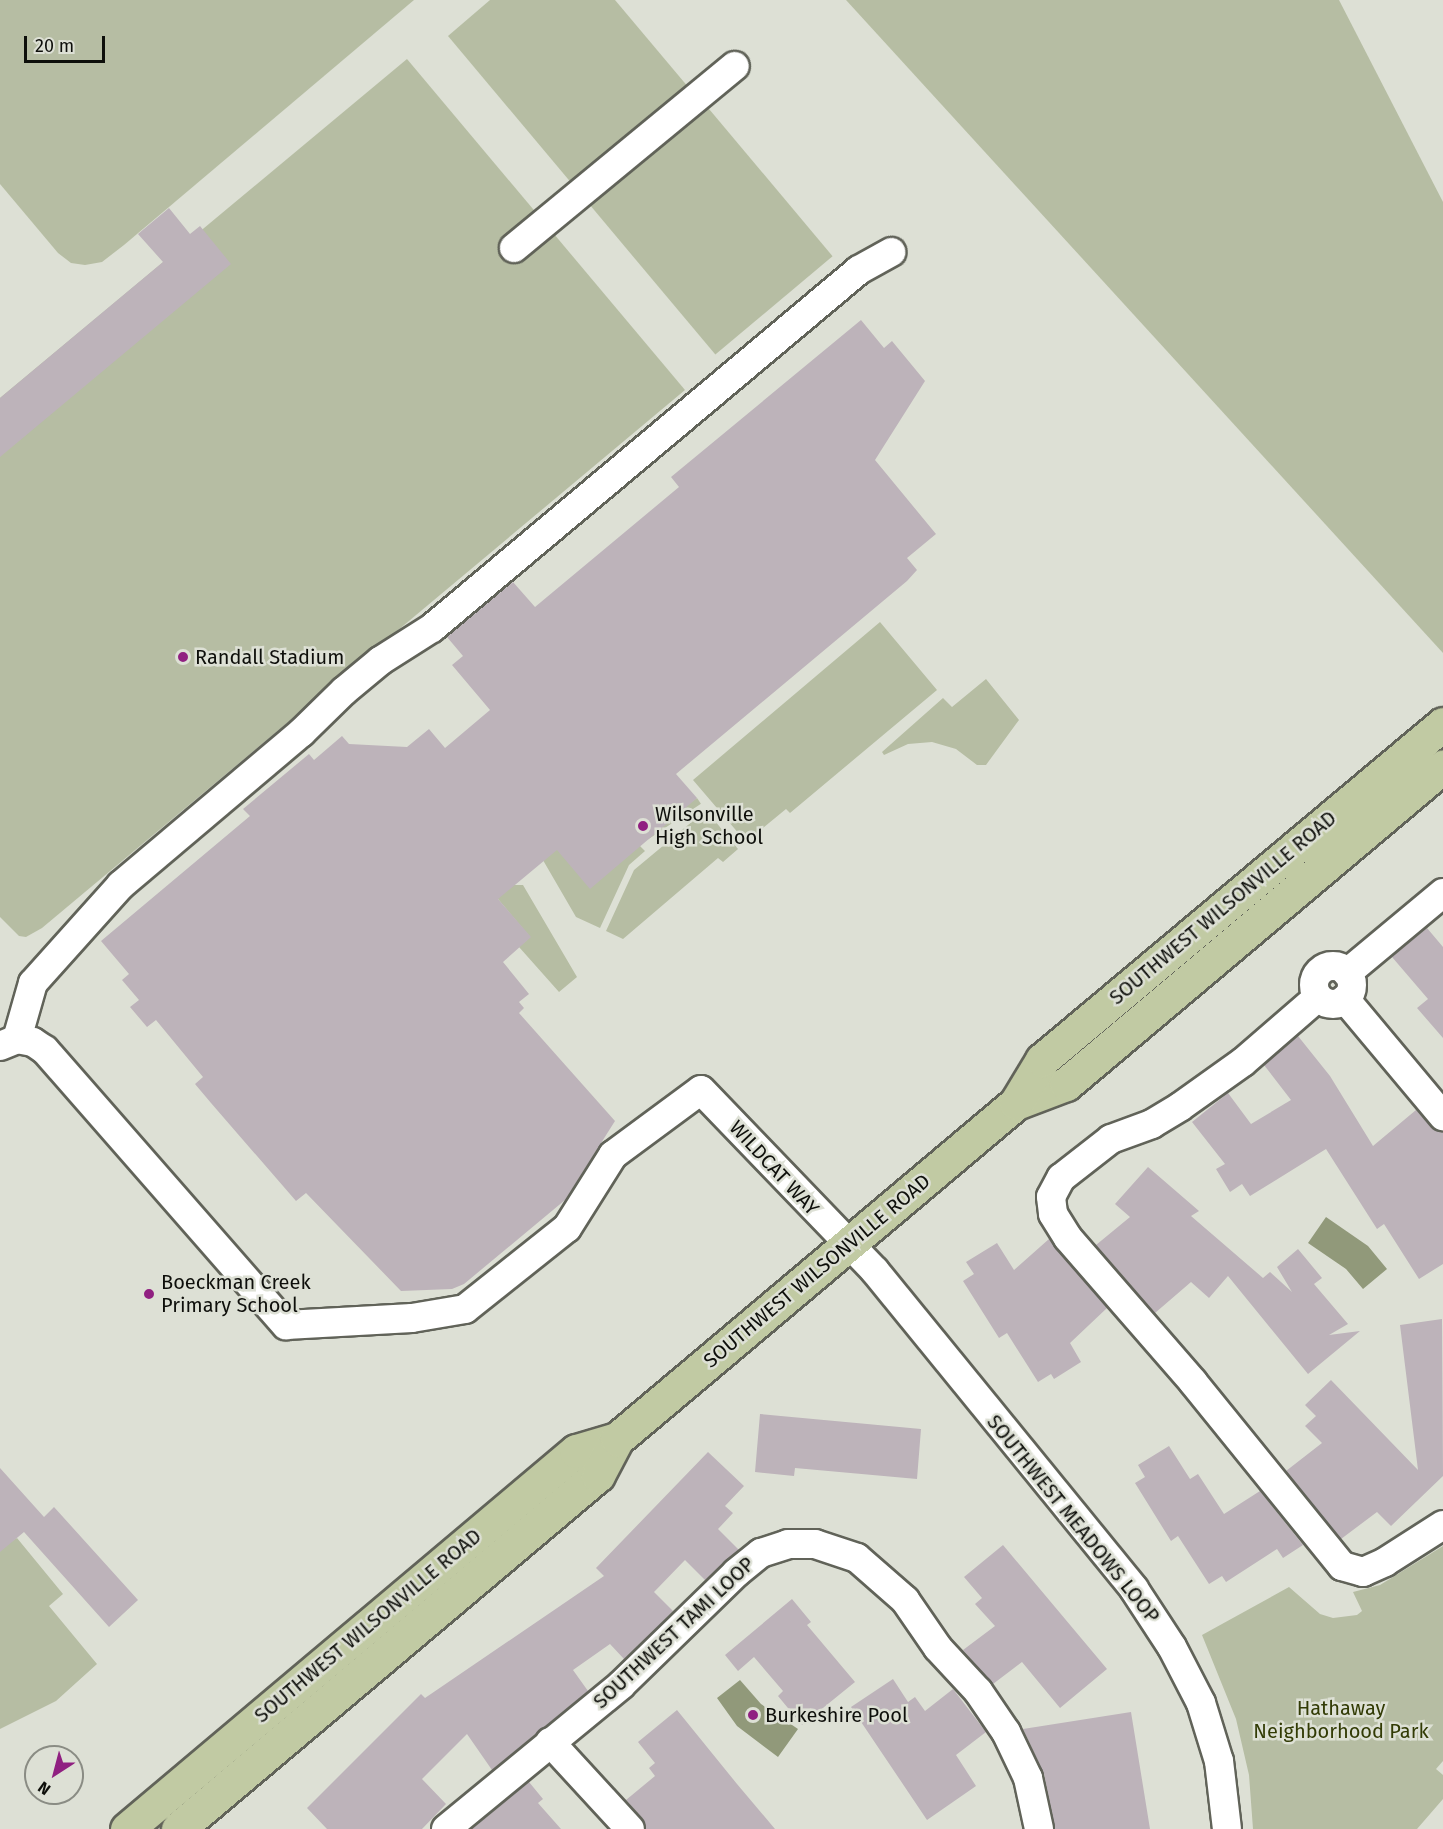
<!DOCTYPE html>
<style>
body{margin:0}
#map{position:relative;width:1443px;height:1829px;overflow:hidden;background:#dde0d5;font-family:"Fira Sans",sans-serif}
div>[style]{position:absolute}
.green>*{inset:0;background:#b6bda3;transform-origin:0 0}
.water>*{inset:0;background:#91997a}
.building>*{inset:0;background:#bdb3ba}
.roads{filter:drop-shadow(2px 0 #616359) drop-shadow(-2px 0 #616359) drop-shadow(0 2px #616359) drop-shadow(0 -2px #616359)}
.minor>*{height:28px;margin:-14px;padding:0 14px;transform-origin:14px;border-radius:14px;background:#fff}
.minor>.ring{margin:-14px;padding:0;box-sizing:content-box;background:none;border:28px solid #fff;border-radius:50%}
.major>*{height:33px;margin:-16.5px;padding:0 16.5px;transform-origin:16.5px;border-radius:16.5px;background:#c1caa3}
.dots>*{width:16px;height:16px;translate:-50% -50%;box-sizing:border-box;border:3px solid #dde0d5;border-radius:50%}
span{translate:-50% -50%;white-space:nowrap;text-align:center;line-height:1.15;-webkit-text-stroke:5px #dde0d5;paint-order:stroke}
.poi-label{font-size:20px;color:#0e0f0b}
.left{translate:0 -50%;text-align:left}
.street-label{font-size:20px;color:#0e0f0b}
.park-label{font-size:20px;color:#323b05}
.north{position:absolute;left:24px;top:1745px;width:60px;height:60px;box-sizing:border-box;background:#dde0d5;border:2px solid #8a8c84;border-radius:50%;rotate:216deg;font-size:16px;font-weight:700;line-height:24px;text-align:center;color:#0e0f0b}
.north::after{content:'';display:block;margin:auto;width:21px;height:27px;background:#902081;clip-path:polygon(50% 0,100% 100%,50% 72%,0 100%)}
.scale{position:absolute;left:24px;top:36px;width:81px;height:27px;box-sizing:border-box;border:3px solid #0e0f0b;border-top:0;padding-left:8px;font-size:18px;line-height:21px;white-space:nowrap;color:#0e0f0b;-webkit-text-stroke:4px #dde0d5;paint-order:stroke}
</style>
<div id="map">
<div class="green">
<i style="clip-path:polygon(0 0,414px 0,124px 245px,102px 262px,85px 265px,71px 263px,58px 253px,0 184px)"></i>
<i style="clip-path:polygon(490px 0,615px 0,689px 88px,573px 185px,448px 36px)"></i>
<i style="clip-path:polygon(846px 0,1339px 0,1443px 202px,1443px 653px)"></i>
<i style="clip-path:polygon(407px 59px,685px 390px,42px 928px,26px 937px,19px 936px,0 917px,0 398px)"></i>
<i style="left:704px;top:103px;width:200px;height:153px;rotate:50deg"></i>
<i style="clip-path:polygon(880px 622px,937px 690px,790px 813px,786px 809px,746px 842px,693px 780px)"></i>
<i style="clip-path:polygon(986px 679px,1019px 720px,986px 765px,977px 765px,956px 749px,932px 742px,908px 744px,884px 755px,882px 752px,943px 698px,952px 707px)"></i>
<i style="left:697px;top:798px;width:7px;height:64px;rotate:56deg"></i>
<i style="clip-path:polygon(706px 810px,738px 849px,723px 862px,718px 858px,623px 939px,606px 931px,634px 870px)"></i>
<i style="clip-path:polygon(552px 844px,640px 846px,645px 851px,629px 865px,600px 928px,576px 917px,540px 855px)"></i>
<i style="clip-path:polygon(499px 866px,515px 885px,523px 885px,577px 977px,559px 992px,519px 947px,530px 937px,482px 880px)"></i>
<i style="clip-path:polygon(17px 1538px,63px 1594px,49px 1606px,97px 1664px,56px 1701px,0 1729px,0 1548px)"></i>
<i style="clip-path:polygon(1443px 1546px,1443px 1761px,1436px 1769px,1443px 1775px,1443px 1799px,1417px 1829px,1253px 1829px,1249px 1775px,1236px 1719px,1202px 1635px,1289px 1587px,1320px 1614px,1333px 1618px,1357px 1615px,1362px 1611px,1353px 1592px,1380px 1585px)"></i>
</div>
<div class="water">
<i style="clip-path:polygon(1326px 1217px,1368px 1246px,1387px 1269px,1363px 1289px,1346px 1269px,1308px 1243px)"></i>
<i style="clip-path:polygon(740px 1680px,761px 1704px,798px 1729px,778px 1757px,737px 1726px,717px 1698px)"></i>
</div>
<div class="building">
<i style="clip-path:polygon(169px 208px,190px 234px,200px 226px,231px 264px,0 457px,0 398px,163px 262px,138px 234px)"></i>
<i style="clip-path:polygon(861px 320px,884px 348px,892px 341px,925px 381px,875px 460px,936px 534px,907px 558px,917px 570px,907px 581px,676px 774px,697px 798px,590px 889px,557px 850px,498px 899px,531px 937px,503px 962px,529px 994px,519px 1002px,524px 1008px,519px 1013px,615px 1121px,565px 1200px,464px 1284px,452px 1289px,401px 1291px,306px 1193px,296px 1201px,211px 1103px,195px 1084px,203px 1077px,156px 1020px,147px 1027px,130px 1007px,139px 1000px,122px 980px,129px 974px,101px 941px,250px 816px,243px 809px,309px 754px,314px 760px,342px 736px,349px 744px,407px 747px,429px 729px,445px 748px,490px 710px,452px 665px,463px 656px,447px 637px,513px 582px,535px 607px,679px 487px,671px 477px)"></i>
<i style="clip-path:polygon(1427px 928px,1443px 947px,1443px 1038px,1417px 1008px,1428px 999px,1392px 957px)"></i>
<i style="clip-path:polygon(1298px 1036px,1330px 1076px,1373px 1146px,1416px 1110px,1431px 1127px,1443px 1132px,1443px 1264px,1419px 1279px,1384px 1224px,1377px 1229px,1326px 1149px,1250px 1196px,1242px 1184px,1230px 1192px,1216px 1169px,1225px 1164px,1192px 1122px,1228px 1093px,1251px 1124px,1291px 1100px,1264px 1065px)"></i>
<i style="clip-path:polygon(1148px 1167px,1199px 1211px,1191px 1216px,1263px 1278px,1270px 1272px,1292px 1292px,1277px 1267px,1298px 1249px,1322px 1278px,1314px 1284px,1348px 1324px,1329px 1335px,1360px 1331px,1308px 1374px,1228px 1276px,1209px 1298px,1191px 1282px,1155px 1313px,1096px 1245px,1130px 1217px,1115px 1204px)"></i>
<i style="clip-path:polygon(1049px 1239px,1107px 1308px,1070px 1343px,1081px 1362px,1054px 1379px,1051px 1374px,1038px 1382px,1007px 1333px,999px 1338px,963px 1281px,974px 1274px,966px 1262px,997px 1243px,1014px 1270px)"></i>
<i style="clip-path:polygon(1442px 1319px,1443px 1476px,1391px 1526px,1377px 1512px,1341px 1539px,1286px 1471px,1322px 1443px,1305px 1426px,1316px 1416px,1305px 1405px,1331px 1380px,1418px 1470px,1400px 1325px)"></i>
<i style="clip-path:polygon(760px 1414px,921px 1429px,917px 1479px,795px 1468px,794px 1476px,755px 1472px)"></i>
<i style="clip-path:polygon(1169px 1446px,1190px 1479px,1198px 1474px,1224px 1514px,1260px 1491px,1303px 1545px,1283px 1558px,1277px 1549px,1226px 1582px,1222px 1576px,1209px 1584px,1178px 1536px,1171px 1541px,1135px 1483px,1145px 1477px,1138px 1465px)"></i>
<i style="clip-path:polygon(708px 1452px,744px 1486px,725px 1506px,733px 1513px,718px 1529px,739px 1550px,705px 1580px,685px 1560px,654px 1592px,673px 1611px,624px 1659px,610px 1644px,573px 1670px,588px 1691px,492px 1770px,467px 1734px,422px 1779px,446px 1804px,422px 1829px,327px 1829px,307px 1808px,421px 1694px,425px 1698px,604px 1576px,596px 1568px)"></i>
<i style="clip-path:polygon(0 1468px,44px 1517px,54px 1507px,138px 1600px,109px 1627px,24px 1532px,0 1552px)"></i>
<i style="clip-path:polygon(1003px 1545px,1107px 1669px,1060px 1708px,1022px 1662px,993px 1684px,963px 1650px,995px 1626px,975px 1604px,982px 1598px,964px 1577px)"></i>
<i style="clip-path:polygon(792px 1599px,811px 1622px,807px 1625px,855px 1682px,802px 1725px,778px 1696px,783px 1691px,754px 1657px,738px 1671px,725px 1655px)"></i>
<i style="clip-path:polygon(893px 1679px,908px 1702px,915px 1697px,925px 1711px,953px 1689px,986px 1732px,956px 1755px,976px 1786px,927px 1820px,851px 1707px)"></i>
<i style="clip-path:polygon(677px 1710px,737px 1784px,775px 1829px,646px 1829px,642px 1818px,626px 1800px,655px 1776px,649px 1768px,655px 1763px,638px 1742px)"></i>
<i style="clip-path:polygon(1131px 1712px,1150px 1829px,1055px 1829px,1044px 1774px,1023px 1729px)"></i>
<i style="clip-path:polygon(529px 1782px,543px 1799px,538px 1803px,561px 1829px,472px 1829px)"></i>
</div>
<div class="roads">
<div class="minor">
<i style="left:514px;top:248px;width:286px;rotate:-39.5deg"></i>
<i class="ring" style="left:1314px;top:966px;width:10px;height:10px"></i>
<i style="left:1347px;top:973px;width:125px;rotate:-39.8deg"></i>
<i style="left:1318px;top:997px;width:99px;rotate:139.1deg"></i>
<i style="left:1243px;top:1062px;width:77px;rotate:144.5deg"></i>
<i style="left:1180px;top:1107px;width:33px;rotate:149deg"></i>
<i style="left:1152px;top:1124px;width:44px;rotate:159.9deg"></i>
<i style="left:1111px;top:1139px;width:63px;rotate:142deg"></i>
<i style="left:1061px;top:1178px;width:21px;rotate:118deg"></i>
<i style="left:1051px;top:1197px;width:17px;rotate:83deg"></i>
<i style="left:1053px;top:1214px;width:28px;rotate:58deg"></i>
<i style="left:1068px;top:1238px;width:191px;rotate:49deg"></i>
<i style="left:1193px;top:1382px;width:237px;rotate:51deg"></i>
<i style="left:1342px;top:1566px;width:22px;rotate:16deg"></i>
<i style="left:1363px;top:1572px;width:24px;rotate:-24deg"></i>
<i style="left:1385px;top:1562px;width:69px;rotate:-32.5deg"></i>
<i style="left:1345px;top:999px;width:153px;rotate:50.1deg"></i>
<i style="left:17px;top:1039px;width:58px;rotate:-74.1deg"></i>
<i style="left:33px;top:983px;width:132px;rotate:-48.1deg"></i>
<i style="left:121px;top:885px;width:236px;rotate:-40.2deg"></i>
<i style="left:301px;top:733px;width:60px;rotate:-44.3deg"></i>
<i style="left:344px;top:691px;width:47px;rotate:-39.8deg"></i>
<i style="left:380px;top:661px;width:62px;rotate:-32.4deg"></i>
<i style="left:432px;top:628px;width:557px;rotate:-39.98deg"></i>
<i style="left:859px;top:270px;width:37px;rotate:-29deg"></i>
<i style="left:0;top:1046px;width:18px;rotate:-22deg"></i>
<i style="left:17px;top:1039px;width:16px;rotate:11deg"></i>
<i style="left:33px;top:1042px;width:14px;rotate:34deg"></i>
<i style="left:45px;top:1050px;width:366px;rotate:48.8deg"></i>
<i style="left:286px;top:1325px;width:126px;rotate:-3.2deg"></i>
<i style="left:412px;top:1318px;width:54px;rotate:-9.6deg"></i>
<i style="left:465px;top:1309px;width:130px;rotate:-38.5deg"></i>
<i style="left:567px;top:1228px;width:86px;rotate:-57.8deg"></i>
<i style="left:613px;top:1155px;width:109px;rotate:-36.5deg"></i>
<i style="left:701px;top:1090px;width:251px;rotate:46.1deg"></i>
<i style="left:875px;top:1271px;width:410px;rotate:50.8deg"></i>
<i style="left:1134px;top:1589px;width:69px;rotate:56.8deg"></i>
<i style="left:1172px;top:1647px;width:63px;rotate:62.6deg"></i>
<i style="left:1201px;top:1703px;width:61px;rotate:72.8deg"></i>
<i style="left:1219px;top:1761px;width:68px;rotate:83.3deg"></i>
<i style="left:550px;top:1742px;width:118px;rotate:47.4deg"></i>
<i style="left:446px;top:1829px;width:227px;rotate:-39.4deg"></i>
<i style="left:621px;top:1685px;width:161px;rotate:-44.2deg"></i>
<i style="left:736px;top:1573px;width:32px;rotate:-39deg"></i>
<i style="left:761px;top:1553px;width:28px;rotate:-18deg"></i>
<i style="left:788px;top:1544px;width:27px"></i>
<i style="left:815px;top:1544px;width:44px;rotate:18.4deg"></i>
<i style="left:857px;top:1558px;width:64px;rotate:41.2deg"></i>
<i style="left:905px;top:1600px;width:58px;rotate:55.5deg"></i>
<i style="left:938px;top:1648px;width:59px;rotate:47.1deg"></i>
<i style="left:978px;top:1691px;width:50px;rotate:55.7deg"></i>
<i style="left:1006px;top:1732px;width:51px;rotate:64.4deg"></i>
<i style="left:1028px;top:1778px;width:52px;rotate:77.8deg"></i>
</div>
<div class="major">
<i style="left:1016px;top:1103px;width:53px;rotate:-20.8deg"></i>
<i style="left:1066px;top:1084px;width:493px;rotate:-40.1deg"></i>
<i style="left:127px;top:1829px;width:587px;rotate:-40.09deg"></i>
<i style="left:576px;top:1451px;width:43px;rotate:-16.3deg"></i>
<i style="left:178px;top:1829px;width:549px;rotate:-40.13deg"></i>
<i style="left:598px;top:1475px;width:41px;rotate:-62.2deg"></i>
<i style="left:617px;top:1439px;width:522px;rotate:-40.1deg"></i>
<i style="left:1016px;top:1103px;width:50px;rotate:-58.8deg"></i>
<i style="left:1042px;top:1060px;width:523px;rotate:-39.96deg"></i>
</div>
</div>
<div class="dots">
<i style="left:183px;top:657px;background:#902081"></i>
<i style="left:643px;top:826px;background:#902081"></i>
<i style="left:149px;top:1294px;background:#902081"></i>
<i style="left:753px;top:1715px;background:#902081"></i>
</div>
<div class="poi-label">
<span class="left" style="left:195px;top:657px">Randall Stadium</span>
<span class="left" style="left:655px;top:826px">Wilsonville<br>High School</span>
<span class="left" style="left:161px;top:1294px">Boeckman Creek<br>Primary School</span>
<span class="left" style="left:765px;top:1715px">Burkeshire Pool</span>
</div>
<div class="street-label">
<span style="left:1223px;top:908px;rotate:-40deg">SOUTHWEST WILSONVILLE ROAD</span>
<span style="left:774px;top:1168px;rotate:47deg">WILDCAT WAY</span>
<span style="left:817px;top:1271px;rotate:-40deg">SOUTHWEST WILSONVILLE ROAD</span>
<span style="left:1073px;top:1519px;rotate:51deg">SOUTHWEST MEADOWS LOOP</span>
<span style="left:368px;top:1626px;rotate:-40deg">SOUTHWEST WILSONVILLE ROAD</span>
<span style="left:674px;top:1633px;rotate:-43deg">SOUTHWEST TAMI LOOP</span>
</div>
<div class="park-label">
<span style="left:1341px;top:1720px">Hathaway<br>Neighborhood Park</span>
</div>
<div class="north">N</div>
<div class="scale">20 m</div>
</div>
